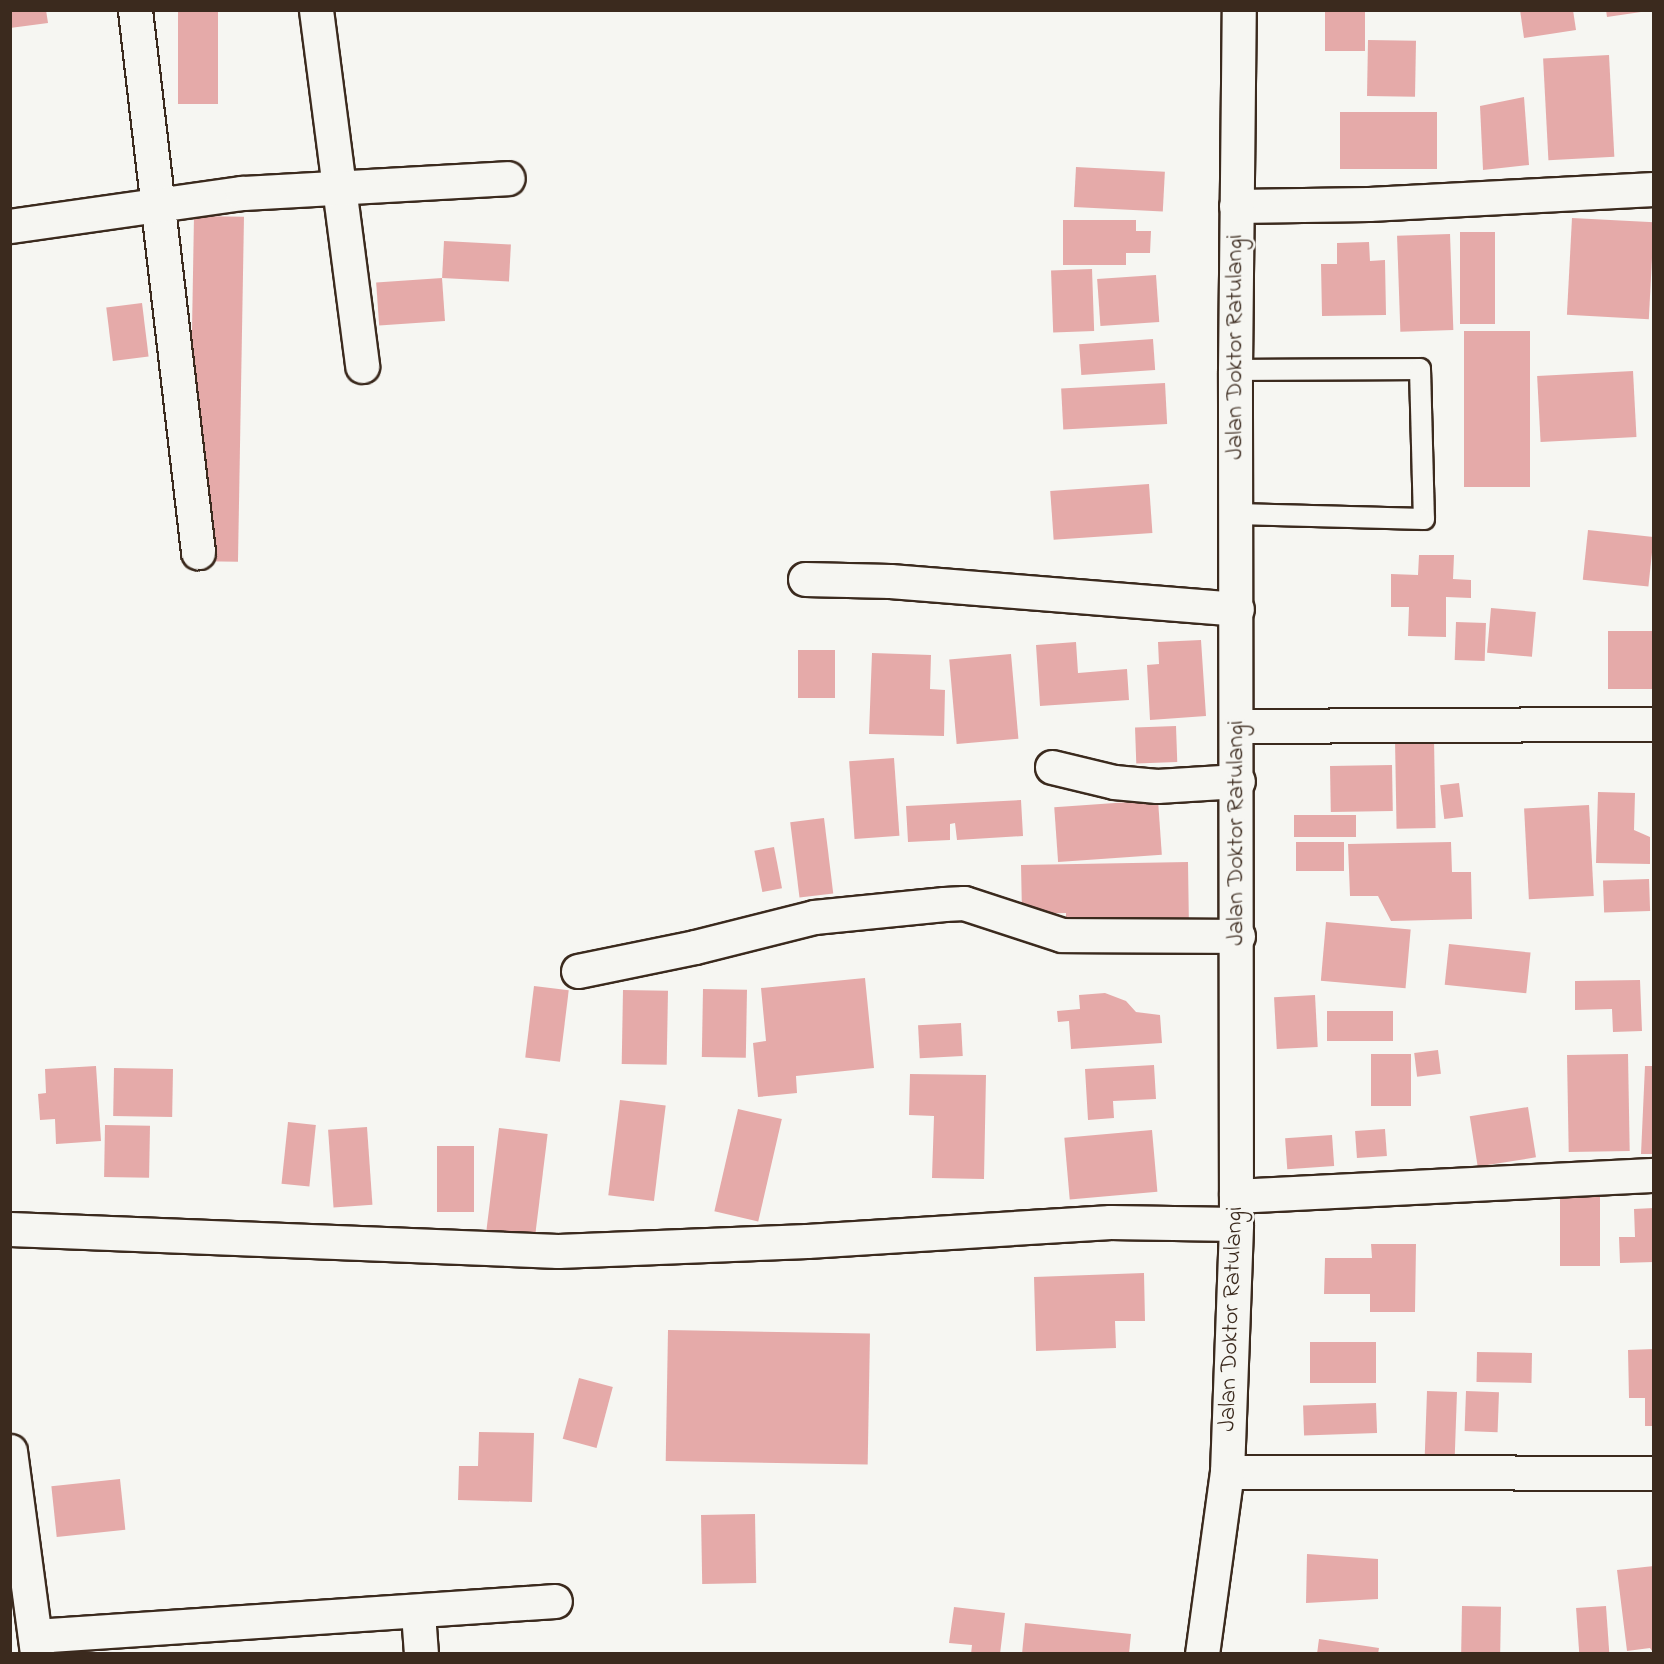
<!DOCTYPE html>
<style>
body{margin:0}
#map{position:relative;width:1664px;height:1664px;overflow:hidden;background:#f6f6f2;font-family:"Indie Flower",sans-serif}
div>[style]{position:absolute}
.building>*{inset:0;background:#e5aaa9;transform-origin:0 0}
.roads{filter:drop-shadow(2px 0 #3b2a1e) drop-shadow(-2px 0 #3b2a1e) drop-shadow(0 2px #3b2a1e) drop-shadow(0 -2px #3b2a1e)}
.lane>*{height:20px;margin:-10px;padding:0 10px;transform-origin:10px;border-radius:10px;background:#f6f6f2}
.street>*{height:33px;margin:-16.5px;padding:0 16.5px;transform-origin:16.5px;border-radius:16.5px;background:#f6f6f2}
.highway>*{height:33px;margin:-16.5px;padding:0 16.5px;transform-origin:16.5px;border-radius:16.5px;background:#f6f6f2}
span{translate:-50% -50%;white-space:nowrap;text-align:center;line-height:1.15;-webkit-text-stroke:5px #f6f6f2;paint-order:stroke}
.street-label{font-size:24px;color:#3b2a1e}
.frame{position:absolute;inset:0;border:12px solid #3b2a1e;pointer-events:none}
</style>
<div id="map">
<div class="building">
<i style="clip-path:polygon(10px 10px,46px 10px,48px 23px,10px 28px)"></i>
<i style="left:178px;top:10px;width:40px;height:94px"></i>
<i style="left:1325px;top:10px;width:40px;height:41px"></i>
<i style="clip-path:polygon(1520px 10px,1573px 10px,1576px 30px,1524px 38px)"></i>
<i style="clip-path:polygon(1606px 10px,1641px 10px,1641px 12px,1607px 17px)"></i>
<i style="left:1368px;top:40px;width:48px;height:56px;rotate:1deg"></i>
<i style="left:1609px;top:55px;width:102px;height:66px;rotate:87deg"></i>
<i style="clip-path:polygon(1524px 97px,1529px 165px,1483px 170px,1480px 106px)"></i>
<i style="left:1437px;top:112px;width:57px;height:97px;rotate:90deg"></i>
<i style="left:1076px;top:167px;width:89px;height:40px;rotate:3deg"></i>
<i style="left:194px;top:216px;width:50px;height:345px;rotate:1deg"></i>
<i style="left:1572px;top:218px;width:82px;height:97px;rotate:3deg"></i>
<i style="clip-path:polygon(1063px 220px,1136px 220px,1136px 231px,1151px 231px,1150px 253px,1126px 253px,1126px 265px,1063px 265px)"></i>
<i style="left:1460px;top:232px;width:35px;height:92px"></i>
<i style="left:1450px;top:234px;width:96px;height:53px;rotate:88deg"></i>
<i style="left:444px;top:241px;width:67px;height:37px;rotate:3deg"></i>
<i style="clip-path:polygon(1369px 242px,1370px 261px,1385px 260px,1386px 315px,1322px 316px,1321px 264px,1337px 264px,1337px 243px)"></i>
<i style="left:1092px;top:269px;width:62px;height:41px;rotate:88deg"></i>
<i style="left:1156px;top:275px;width:47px;height:59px;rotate:86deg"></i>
<i style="left:442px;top:278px;width:43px;height:66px;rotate:86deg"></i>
<i style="left:142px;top:303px;width:54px;height:36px;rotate:83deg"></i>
<i style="left:1464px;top:331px;width:66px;height:156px"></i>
<i style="left:1153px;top:339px;width:31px;height:74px;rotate:86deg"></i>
<i style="left:1633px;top:371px;width:66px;height:96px;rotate:87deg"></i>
<i style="left:1165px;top:383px;width:41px;height:104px;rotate:87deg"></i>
<i style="left:1149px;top:484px;width:49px;height:99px;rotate:86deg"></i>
<i style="left:1588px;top:530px;width:66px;height:50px;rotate:6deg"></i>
<i style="clip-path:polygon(1419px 555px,1454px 555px,1453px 579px,1471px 580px,1471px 598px,1446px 597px,1446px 637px,1408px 636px,1409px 607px,1391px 607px,1391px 574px,1418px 575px)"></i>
<i style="left:1491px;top:608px;width:45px;height:45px;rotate:5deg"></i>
<i style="left:1456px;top:622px;width:30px;height:38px;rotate:2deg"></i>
<i style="left:1654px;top:631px;width:58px;height:46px;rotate:90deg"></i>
<i style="clip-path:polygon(1201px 640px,1206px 716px,1150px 720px,1147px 665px,1159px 664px,1158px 642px)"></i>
<i style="clip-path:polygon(1076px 642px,1078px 673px,1127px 669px,1129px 700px,1040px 706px,1036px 645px)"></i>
<i style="left:835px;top:650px;width:48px;height:37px;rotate:90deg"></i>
<i style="clip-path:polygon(872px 653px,931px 655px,930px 689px,945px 690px,944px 736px,869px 734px)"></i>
<i style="left:1011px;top:654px;width:85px;height:62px;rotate:85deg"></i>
<i style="left:1176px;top:726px;width:36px;height:41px;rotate:88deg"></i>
<i style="left:1434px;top:739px;width:89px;height:39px;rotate:89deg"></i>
<i style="left:894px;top:758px;width:78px;height:45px;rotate:86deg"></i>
<i style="left:1392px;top:765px;width:46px;height:62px;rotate:89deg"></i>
<i style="left:1459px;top:783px;width:34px;height:19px;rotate:83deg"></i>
<i style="clip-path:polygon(1598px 792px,1635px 793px,1634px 830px,1650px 837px,1650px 864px,1596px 863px)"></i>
<i style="clip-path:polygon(1021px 800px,1023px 836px,957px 840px,955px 823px,950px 824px,950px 840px,908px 842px,906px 806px)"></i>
<i style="left:1158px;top:800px;width:55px;height:104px;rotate:86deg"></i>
<i style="left:1589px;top:805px;width:91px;height:65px;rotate:87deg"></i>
<i style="left:1356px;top:815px;width:22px;height:62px;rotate:90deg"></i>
<i style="left:824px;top:818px;width:76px;height:34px;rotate:83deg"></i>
<i style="left:1296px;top:842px;width:48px;height:29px"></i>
<i style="clip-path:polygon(1451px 842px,1452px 872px,1471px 872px,1472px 919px,1391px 921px,1378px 896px,1350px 896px,1348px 844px)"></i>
<i style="left:774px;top:847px;width:42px;height:20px;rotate:79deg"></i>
<i style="clip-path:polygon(1188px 862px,1189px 930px,1066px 932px,1066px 913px,1022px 914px,1021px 865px)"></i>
<i style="left:1649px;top:879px;width:32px;height:46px;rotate:88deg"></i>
<i style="left:1326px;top:922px;width:85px;height:59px;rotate:5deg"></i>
<i style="left:1449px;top:944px;width:82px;height:41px;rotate:6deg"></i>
<i style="clip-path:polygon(865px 978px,874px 1068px,796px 1076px,797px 1093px,758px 1097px,753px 1043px,766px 1041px,761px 988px)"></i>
<i style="clip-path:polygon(1640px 980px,1642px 1031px,1613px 1032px,1612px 1009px,1575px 1010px,1575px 981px)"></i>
<i style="left:534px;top:986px;width:35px;height:72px;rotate:7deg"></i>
<i style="left:703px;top:989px;width:44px;height:68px;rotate:1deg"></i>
<i style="left:623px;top:990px;width:45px;height:74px;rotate:1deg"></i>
<i style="clip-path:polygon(1105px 993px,1126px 1001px,1136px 1012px,1160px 1015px,1162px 1043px,1071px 1049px,1069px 1021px,1058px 1022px,1057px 1011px,1080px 1009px,1079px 995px)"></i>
<i style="left:1315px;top:995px;width:52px;height:41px;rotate:87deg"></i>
<i style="left:1327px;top:1011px;width:66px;height:30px"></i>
<i style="left:961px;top:1023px;width:33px;height:43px;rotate:87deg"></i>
<i style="left:1438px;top:1050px;width:24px;height:24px;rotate:83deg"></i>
<i style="left:1371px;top:1054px;width:40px;height:52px"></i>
<i style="left:1628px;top:1054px;width:97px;height:61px;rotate:89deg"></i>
<i style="clip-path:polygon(1154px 1065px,1156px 1099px,1113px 1101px,1114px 1118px,1088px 1120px,1085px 1069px)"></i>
<i style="clip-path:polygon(96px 1066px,101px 1141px,56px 1144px,55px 1119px,40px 1120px,38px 1094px,46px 1093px,45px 1069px)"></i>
<i style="clip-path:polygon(1645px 1066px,1654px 1066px,1654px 1154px,1641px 1154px)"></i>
<i style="left:114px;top:1068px;width:59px;height:48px;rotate:1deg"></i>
<i style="clip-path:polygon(910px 1074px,986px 1075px,984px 1179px,932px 1178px,934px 1116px,909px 1115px)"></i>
<i style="left:620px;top:1100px;width:46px;height:96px;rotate:7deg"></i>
<i style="left:1528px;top:1107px;width:51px;height:59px;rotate:81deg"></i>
<i style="left:738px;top:1109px;width:45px;height:105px;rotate:13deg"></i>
<i style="left:288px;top:1122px;width:28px;height:62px;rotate:6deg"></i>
<i style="left:105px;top:1125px;width:45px;height:52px;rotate:1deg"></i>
<i style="left:367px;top:1127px;width:78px;height:39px;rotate:86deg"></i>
<i style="left:499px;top:1128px;width:49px;height:108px;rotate:7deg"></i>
<i style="left:1385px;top:1129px;width:27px;height:30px;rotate:86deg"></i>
<i style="left:1152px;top:1130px;width:62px;height:88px;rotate:85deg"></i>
<i style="left:1332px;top:1135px;width:31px;height:47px;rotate:86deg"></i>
<i style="left:437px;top:1146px;width:37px;height:66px"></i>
<i style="left:1560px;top:1193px;width:40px;height:73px"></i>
<i style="clip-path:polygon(1654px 1208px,1654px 1262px,1620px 1263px,1619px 1237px,1635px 1237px,1634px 1209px)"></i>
<i style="clip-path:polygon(1371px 1244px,1416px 1244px,1415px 1312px,1370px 1312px,1370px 1294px,1324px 1294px,1325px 1258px,1372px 1258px)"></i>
<i style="clip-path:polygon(1144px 1273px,1145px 1321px,1115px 1321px,1116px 1348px,1036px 1351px,1034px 1277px)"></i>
<i style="left:668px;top:1330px;width:202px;height:131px;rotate:1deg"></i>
<i style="left:1310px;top:1342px;width:66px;height:41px"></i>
<i style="clip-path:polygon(1654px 1349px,1654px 1426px,1645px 1426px,1645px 1398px,1629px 1398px,1628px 1350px)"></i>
<i style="left:1477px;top:1352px;width:55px;height:30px;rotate:1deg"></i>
<i style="left:579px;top:1378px;width:35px;height:63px;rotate:15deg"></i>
<i style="left:1427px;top:1391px;width:30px;height:64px;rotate:2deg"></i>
<i style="left:1466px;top:1391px;width:33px;height:40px;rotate:2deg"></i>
<i style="left:1376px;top:1403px;width:30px;height:73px;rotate:88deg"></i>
<i style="clip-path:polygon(479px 1432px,534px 1433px,532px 1502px,458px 1500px,459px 1466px,478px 1466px)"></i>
<i style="left:120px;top:1479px;width:51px;height:69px;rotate:84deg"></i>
<i style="left:755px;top:1514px;width:69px;height:54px;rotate:89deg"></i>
<i style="clip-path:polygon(1307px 1554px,1378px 1559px,1378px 1599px,1306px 1603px)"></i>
<i style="clip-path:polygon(1654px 1566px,1654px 1654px,1650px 1648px,1627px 1651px,1617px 1570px)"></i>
<i style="left:1462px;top:1606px;width:39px;height:48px;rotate:1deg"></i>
<i style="left:1606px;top:1606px;width:48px;height:30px;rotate:86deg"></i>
<i style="clip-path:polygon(954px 1607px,1005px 1613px,1000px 1654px,971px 1654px,972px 1645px,949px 1643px)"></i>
<i style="clip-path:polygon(1025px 1623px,1131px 1634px,1129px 1654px,1022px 1654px)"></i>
<i style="clip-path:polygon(1319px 1639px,1379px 1648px,1378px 1654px,1317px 1654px)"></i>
</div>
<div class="roads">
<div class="lane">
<i style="left:1235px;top:370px;width:185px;rotate:-0.3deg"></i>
<i style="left:1420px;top:369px;width:150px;rotate:88.5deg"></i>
<i style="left:1424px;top:519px;width:187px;rotate:-178.5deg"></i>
</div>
<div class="street">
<i style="left:135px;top:10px;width:546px;rotate:83.37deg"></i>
<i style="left:316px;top:10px;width:359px;rotate:82.6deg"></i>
<i style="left:1236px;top:206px;width:133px;rotate:-0.9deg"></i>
<i style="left:1369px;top:204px;width:285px;rotate:-3deg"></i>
<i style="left:10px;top:226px;width:234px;rotate:-8.1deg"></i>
<i style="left:242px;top:193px;width:266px;rotate:-3.2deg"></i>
<i style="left:805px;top:579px;width:85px;rotate:1.3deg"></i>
<i style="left:890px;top:581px;width:348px;rotate:4.6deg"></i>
<i style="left:1236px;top:726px;width:418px;rotate:-0.3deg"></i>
<i style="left:1052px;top:767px;width:64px;rotate:13.6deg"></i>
<i style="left:1114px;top:782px;width:43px;rotate:5.3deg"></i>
<i style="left:1157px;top:786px;width:81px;rotate:-3.5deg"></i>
<i style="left:578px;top:971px;width:119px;rotate:-11.6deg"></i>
<i style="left:695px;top:947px;width:123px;rotate:-14.1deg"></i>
<i style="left:814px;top:917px;width:131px;rotate:-5.7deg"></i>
<i style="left:944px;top:904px;width:20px;rotate:-3deg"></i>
<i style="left:964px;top:903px;width:103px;rotate:18.1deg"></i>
<i style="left:1062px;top:935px;width:176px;rotate:0.3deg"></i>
<i style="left:1236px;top:1196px;width:419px;rotate:-2.9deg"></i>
<i style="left:10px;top:1229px;width:548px;rotate:2.3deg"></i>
<i style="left:558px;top:1251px;width:249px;rotate:-2.3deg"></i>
<i style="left:807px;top:1241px;width:304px;rotate:-3.6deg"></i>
<i style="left:1110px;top:1222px;width:126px;rotate:0.9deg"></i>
<i style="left:10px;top:1451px;width:205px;rotate:82.4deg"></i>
<i style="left:1227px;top:1472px;width:427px;rotate:0.1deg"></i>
<i style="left:418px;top:1613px;width:41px;rotate:85.8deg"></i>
<i style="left:35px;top:1636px;width:521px;rotate:-3.85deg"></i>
</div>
<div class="highway">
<i style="left:1202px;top:1654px;width:184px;rotate:-82.2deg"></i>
<i style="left:1227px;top:1472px;width:248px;rotate:-87.9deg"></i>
<i style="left:1236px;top:1224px;width:854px;rotate:-90.07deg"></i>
<i style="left:1235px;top:370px;width:360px;rotate:-89.4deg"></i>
</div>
</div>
<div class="street-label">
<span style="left:1236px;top:347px;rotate:-90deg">Jalan Doktor Ratulangi</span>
<span style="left:1237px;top:833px;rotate:-90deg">Jalan Doktor Ratulangi</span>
<span style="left:1232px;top:1319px;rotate:-88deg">Jalan Doktor Ratulangi</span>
</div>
<div class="frame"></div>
</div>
